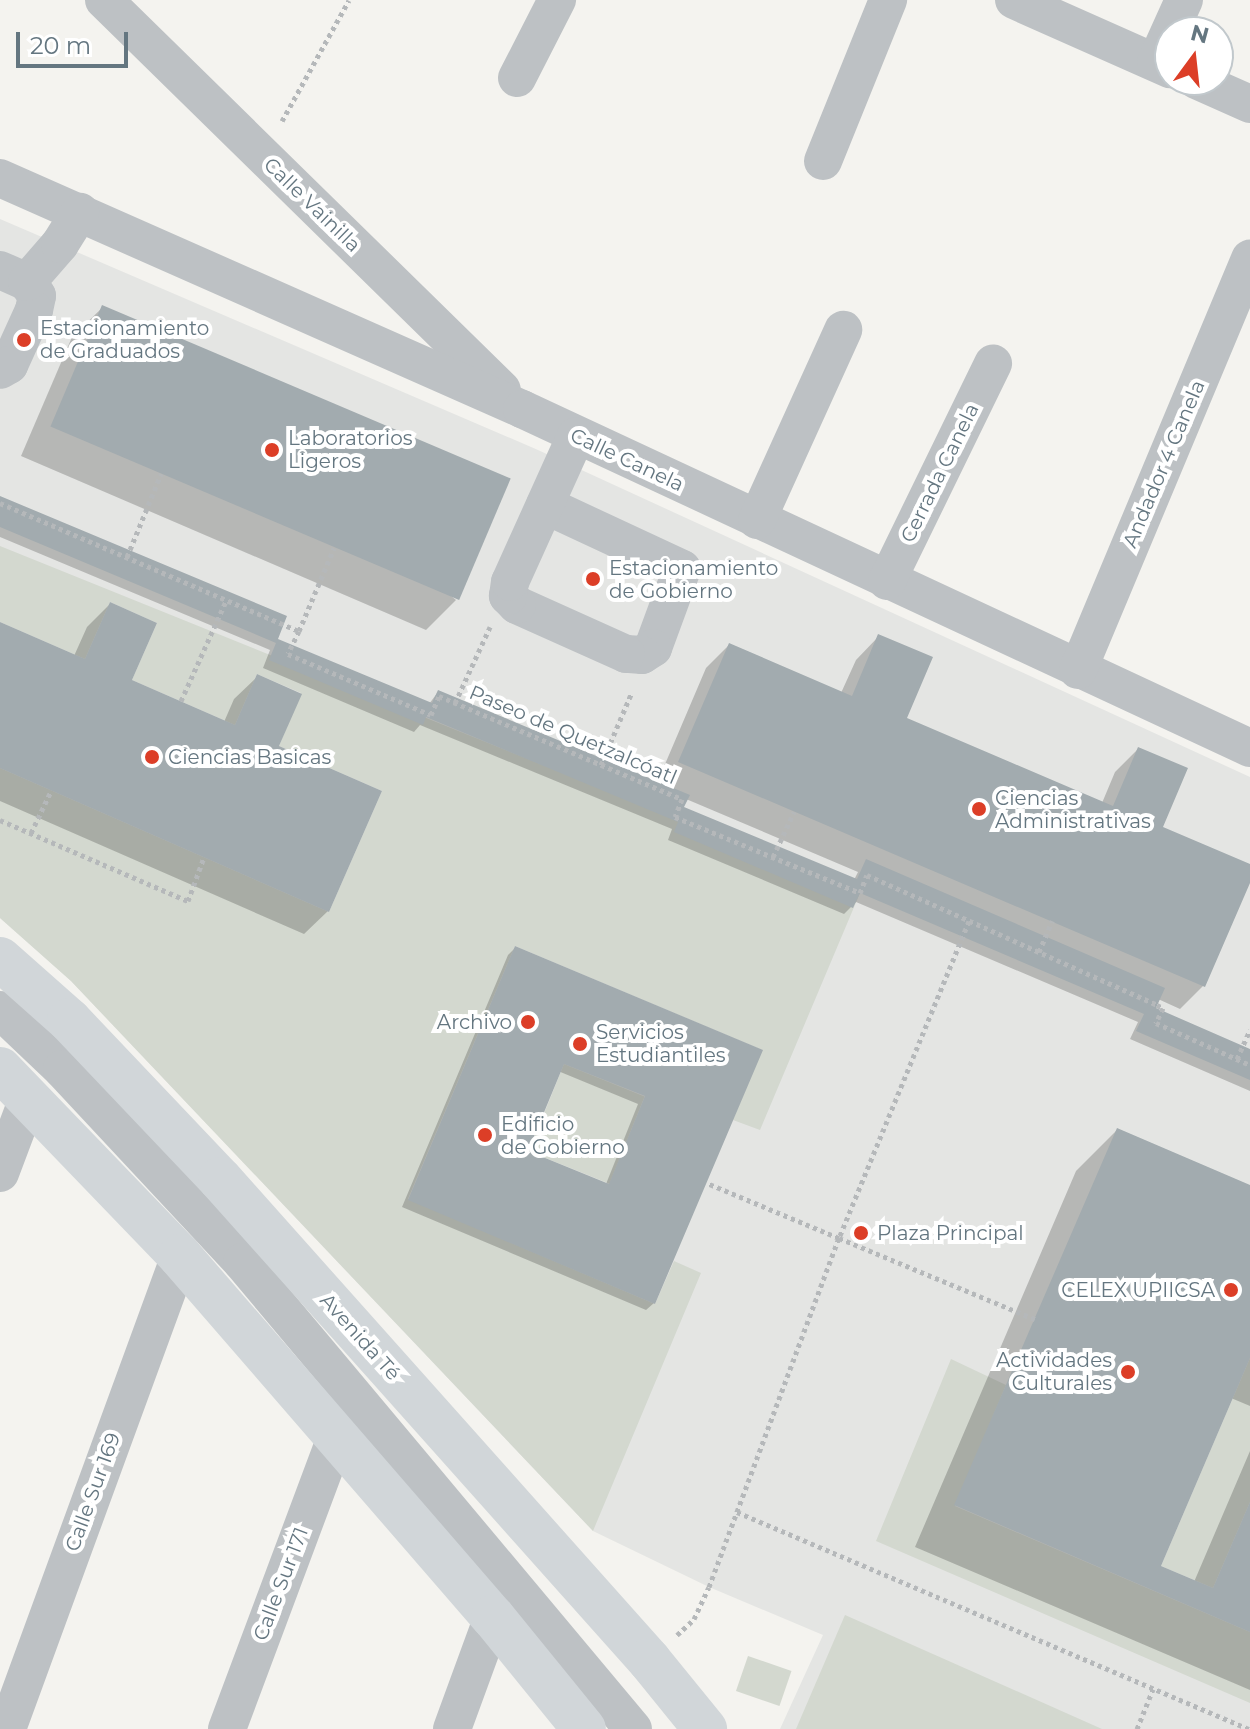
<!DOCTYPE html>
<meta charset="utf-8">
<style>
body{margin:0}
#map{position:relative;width:1250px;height:1729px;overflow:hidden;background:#f4f3ef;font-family:Montserrat,sans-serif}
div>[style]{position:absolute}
.built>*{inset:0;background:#e4e5e3}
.green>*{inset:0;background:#d3d8cf;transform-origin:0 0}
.shadow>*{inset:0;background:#0003}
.building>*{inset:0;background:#a2abaf;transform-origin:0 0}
.path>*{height:5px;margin-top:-2.5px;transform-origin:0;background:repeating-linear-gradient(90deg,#b5b8ba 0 4px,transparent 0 8px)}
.minor>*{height:38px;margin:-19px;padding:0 19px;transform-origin:19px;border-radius:19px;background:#bdc1c4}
.major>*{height:44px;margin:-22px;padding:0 22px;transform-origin:22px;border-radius:22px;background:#d1d6d9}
.dots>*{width:22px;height:22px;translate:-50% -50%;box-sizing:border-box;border:4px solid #fff;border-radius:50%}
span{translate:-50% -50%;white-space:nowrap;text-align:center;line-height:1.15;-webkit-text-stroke:8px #fff;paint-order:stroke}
.street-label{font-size:20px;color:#647680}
.poi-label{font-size:20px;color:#647680}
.left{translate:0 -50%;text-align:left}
.right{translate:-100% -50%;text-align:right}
.north{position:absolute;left:1154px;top:16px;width:80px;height:80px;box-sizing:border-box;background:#fff;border:2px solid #c1c8cc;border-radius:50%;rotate:15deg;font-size:22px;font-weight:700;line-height:32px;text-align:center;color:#647680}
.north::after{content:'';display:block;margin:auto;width:28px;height:36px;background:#dc3e27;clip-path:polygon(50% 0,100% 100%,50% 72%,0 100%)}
.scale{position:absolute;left:16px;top:32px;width:112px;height:36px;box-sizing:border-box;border:4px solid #647680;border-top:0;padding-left:10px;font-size:24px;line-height:28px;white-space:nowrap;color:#647680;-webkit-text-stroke:6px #fff;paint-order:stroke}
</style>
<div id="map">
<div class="built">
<i style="clip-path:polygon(0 219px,538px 450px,1250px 777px,1250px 1729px,780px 1729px,823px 1635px,709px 1587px,593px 1531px,71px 981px,0 918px)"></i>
</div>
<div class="green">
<i style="clip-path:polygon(0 546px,860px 893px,760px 1130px,733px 1120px,762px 1050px,515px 946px,408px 1199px,655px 1304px,674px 1261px,701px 1273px,593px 1531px,71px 981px,0 918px,0 768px,329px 912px,382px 791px,279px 746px,301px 693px,257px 674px,235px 725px,132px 680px,157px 623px,110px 602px,85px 659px,0 622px)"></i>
<i style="left:564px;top:1064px;width:87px;height:94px;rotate:22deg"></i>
<i style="clip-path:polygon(1250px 1358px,1250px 1502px,1213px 1588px,1161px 1566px)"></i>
<i style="clip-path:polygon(951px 1359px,1006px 1385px,955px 1506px,1250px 1632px,1250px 1703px,876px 1541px)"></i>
<i style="clip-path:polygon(845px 1615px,1102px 1729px,796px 1729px)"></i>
<i style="left:748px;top:1656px;width:46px;height:37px;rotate:19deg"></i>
</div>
<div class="shadow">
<i style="clip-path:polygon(103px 307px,456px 600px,426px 630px,21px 456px,72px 337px)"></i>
<i style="clip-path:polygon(evenodd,0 499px,275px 640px,429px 704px,438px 692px,657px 783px,706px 668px,729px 645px,841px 693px,856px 660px,879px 636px,904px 719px,1102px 803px,1115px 772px,1138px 749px,1161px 828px,1250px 866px,1250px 877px,1204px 985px,1180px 1009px,1158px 999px,1153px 1009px,1250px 1050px,1250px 1091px,1130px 1039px,1138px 1022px,856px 902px,844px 914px,668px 840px,672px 829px,420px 725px,414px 732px,263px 668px,270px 650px,0 537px,0 499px,686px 799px,858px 872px,854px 880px,682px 809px,686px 799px)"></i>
<i style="clip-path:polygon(110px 604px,130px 681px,224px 722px,234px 699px,258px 676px,328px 911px,304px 934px,0 801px,0 624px,74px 656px,87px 627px)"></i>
<i style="clip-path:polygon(evenodd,515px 948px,760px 1051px,654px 1303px,646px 1310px,402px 1207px,508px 955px,515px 948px,558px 1071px,638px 1104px,606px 1184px,526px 1152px,558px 1071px)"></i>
<i style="clip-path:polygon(1117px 1130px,1250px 1187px,1250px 1406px,1231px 1398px,1158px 1567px,1194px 1582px,1250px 1451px,1250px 1690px,915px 1547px,1076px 1171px)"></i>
</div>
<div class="building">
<i style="left:102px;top:305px;width:444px;height:132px;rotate:23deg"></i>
<i style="clip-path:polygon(0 496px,287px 616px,278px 639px,432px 703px,438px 690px,690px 795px,684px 807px,857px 879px,866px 859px,1165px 988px,1156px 1008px,1250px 1049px,1250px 1080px,1136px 1031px,1144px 1014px,860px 893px,853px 908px,674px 832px,678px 822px,426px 717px,423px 725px,269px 660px,276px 643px,0 527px)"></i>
<i style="clip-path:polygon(110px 602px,157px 623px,132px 680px,235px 725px,257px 674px,302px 694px,279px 746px,382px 791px,329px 912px,0 768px,0 622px,85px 659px)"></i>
<i style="clip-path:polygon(878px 634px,933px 657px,907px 718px,1113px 806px,1138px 747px,1188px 768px,1163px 827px,1250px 864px,1250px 883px,1205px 987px,678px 762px,729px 643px,852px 696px)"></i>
<i style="clip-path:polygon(evenodd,515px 946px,763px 1050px,655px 1304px,408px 1200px,515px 946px,564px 1064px,645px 1096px,609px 1184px,528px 1151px,564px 1064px)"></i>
<i style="clip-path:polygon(1117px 1128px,1250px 1185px,1250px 1358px,1161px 1566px,1213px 1588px,1250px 1502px,1250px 1632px,954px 1505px)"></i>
</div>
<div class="path">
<i style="left:282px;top:121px;width:138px;rotate:-61deg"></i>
<i style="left:0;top:503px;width:325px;rotate:23.2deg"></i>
<i style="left:299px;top:631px;width:25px;rotate:116deg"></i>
<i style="left:288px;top:654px;width:155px;rotate:23.1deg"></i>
<i style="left:431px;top:715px;width:21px;rotate:-67deg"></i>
<i style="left:439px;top:696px;width:264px;rotate:23deg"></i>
<i style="left:682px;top:799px;width:19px;rotate:111deg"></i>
<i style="left:675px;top:817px;width:200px;rotate:22.3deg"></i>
<i style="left:860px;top:893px;width:19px;rotate:-69deg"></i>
<i style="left:867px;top:875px;width:318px;rotate:24.1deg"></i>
<i style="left:1157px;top:1005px;width:7px;rotate:27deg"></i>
<i style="left:1163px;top:1008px;width:17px;rotate:115deg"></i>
<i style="left:1156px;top:1023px;width:103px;rotate:24.1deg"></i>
<i style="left:127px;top:557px;width:90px;rotate:-67.7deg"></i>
<i style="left:299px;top:631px;width:90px;rotate:-67.1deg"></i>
<i style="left:181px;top:701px;width:110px;rotate:-65.8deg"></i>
<i style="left:455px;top:703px;width:84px;rotate:-65.3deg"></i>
<i style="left:601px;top:765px;width:79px;rotate:-67deg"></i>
<i style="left:0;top:820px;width:205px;rotate:23.3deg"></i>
<i style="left:188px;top:901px;width:47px;rotate:-70deg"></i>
<i style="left:31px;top:833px;width:47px;rotate:-64.5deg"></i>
<i style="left:773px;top:857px;width:50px;rotate:-65deg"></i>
<i style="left:969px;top:921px;width:343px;rotate:112.3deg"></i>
<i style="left:839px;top:1238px;width:212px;rotate:22.5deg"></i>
<i style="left:1039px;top:952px;width:34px;rotate:-67deg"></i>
<i style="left:1237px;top:1059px;width:32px;rotate:-66deg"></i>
<i style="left:737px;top:1512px;width:556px;rotate:22.97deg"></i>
<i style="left:677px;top:1635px;width:23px;rotate:-43deg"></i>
<i style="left:694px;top:1619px;width:35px;rotate:-65deg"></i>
<i style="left:709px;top:1587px;width:372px;rotate:-69.6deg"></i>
<i style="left:839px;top:1238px;width:143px;rotate:-157.4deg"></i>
<i style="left:1137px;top:1729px;width:43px;rotate:-68.2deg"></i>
</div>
<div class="minor">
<i style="left:104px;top:0;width:557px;rotate:44.42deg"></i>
<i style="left:1014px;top:0;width:171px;rotate:23.9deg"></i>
<i style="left:1156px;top:62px;width:68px;rotate:-65.7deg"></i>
<i style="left:517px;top:78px;width:88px;rotate:-62.9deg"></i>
<i style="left:1196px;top:80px;width:59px;rotate:24deg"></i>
<i style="left:823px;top:161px;width:174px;rotate:-68deg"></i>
<i style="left:0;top:178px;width:571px;rotate:23.87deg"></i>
<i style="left:522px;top:409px;width:803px;rotate:24.97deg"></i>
<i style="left:0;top:270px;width:30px;rotate:24deg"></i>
<i style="left:27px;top:282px;width:17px;rotate:54deg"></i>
<i style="left:37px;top:296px;width:14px;rotate:102deg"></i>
<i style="left:34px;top:310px;width:60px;rotate:114.4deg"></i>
<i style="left:9px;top:365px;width:10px;rotate:151deg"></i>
<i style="left:27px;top:282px;width:50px;rotate:-49deg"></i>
<i style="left:60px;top:244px;width:38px;rotate:-58deg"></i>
<i style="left:545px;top:505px;width:151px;rotate:25deg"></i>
<i style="left:682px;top:569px;width:84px;rotate:110.2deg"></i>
<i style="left:653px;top:648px;width:13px;rotate:148deg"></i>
<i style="left:642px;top:655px;width:16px;rotate:-176deg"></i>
<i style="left:626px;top:654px;width:120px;rotate:-155.8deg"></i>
<i style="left:517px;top:605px;width:13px;rotate:-135deg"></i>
<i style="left:508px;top:596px;width:14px;rotate:-82deg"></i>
<i style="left:510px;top:582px;width:160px;rotate:-65.7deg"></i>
<i style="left:757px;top:520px;width:209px;rotate:-65.6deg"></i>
<i style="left:887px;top:581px;width:242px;rotate:-64deg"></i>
<i style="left:1078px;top:670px;width:446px;rotate:-67.3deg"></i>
<i style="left:0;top:1010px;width:86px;rotate:43.6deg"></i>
<i style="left:62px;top:1069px;width:264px;rotate:47deg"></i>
<i style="left:242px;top:1262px;width:609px;rotate:50.06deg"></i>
<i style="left:0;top:1173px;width:82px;rotate:-69.4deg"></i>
<i style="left:7px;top:1729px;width:504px;rotate:-69.91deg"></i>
<i style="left:227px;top:1729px;width:311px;rotate:-69.5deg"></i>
<i style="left:452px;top:1729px;width:119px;rotate:-69.9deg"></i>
</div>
<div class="major">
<i style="left:0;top:959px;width:92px;rotate:41.5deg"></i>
<i style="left:69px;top:1020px;width:219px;rotate:46.5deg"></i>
<i style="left:220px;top:1179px;width:645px;rotate:48.27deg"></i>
<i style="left:649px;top:1660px;width:89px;rotate:50.9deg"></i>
<i style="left:0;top:1069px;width:260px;rotate:46.1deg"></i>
<i style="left:180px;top:1256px;width:478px;rotate:49.1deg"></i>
<i style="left:493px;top:1617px;width:144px;rotate:50.9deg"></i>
</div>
<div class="dots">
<i style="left:24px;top:340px;background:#dc3e27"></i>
<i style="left:272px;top:450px;background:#dc3e27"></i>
<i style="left:593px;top:579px;background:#dc3e27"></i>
<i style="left:152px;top:757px;background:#dc3e27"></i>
<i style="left:979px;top:809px;background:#dc3e27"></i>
<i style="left:528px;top:1022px;background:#dc3e27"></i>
<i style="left:580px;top:1044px;background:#dc3e27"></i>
<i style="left:485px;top:1135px;background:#dc3e27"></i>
<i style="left:861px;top:1233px;background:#dc3e27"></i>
<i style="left:1231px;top:1290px;background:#dc3e27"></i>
<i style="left:1128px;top:1372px;background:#dc3e27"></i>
</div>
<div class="street-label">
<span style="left:312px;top:205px;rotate:44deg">Calle Vainilla</span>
<span style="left:627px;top:460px;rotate:25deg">Calle Canela</span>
<span style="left:1164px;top:464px;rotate:-67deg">Andador 4 Canela</span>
<span style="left:940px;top:473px;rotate:-64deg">Cerrada Canela</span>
<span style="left:573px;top:735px;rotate:23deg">Paseo de Quetzalcóatl</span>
<span style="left:360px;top:1337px;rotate:48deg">Avenida Té</span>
<span style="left:93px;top:1492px;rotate:-70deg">Calle Sur 169</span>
<span style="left:281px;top:1584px;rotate:-69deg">Calle Sur 171</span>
</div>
<div class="poi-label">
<span class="left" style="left:40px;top:340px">Estacionamiento<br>de Graduados</span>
<span class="left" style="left:288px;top:450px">Laboratorios<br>Ligeros</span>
<span class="left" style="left:609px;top:580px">Estacionamiento<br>de Gobierno</span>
<span class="left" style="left:168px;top:757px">Ciencias Basicas</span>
<span class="left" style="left:995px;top:810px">Ciencias<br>Administrativas</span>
<span class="right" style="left:512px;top:1022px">Archivo</span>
<span class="left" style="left:596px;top:1044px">Servicios<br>Estudiantiles</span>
<span class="left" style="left:501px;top:1136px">Edificio<br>de Gobierno</span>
<span class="left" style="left:877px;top:1233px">Plaza Principal</span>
<span class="right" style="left:1215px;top:1290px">CELEX UPIICSA</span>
<span class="right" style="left:1112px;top:1372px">Actividades<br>Culturales</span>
</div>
<div class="north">N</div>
<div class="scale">20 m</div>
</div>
